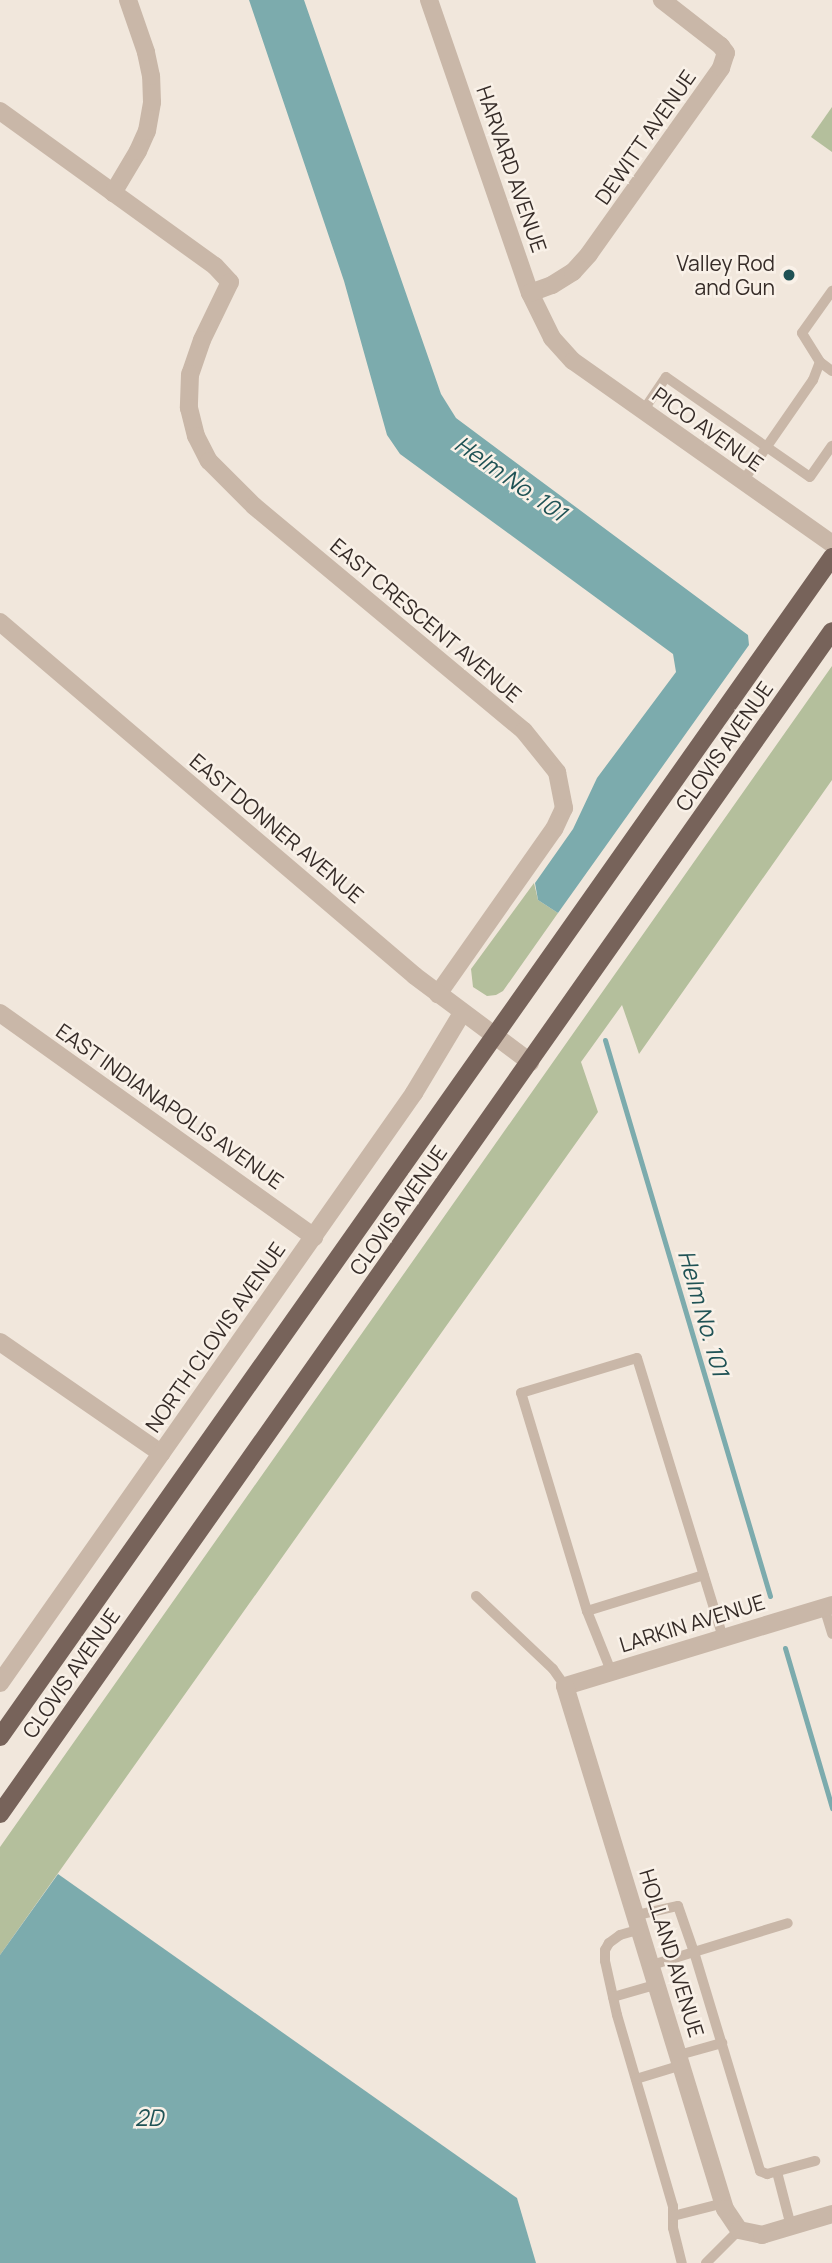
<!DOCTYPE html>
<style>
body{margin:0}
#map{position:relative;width:832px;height:2263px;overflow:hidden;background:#f1e7dc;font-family:Manrope,sans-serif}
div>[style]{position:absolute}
.green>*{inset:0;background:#b4bf9c}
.water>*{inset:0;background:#7cabad}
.stream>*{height:5px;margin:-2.5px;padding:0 2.5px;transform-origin:2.5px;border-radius:2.5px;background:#7cabad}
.lane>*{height:10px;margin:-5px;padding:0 5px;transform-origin:5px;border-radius:5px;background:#c9b7a8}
.street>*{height:18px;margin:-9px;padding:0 9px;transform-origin:9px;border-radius:9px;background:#c9b7a8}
.primary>*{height:18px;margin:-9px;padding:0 9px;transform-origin:9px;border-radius:9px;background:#77635a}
.dots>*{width:19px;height:19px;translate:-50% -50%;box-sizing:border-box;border:4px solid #f9f1e8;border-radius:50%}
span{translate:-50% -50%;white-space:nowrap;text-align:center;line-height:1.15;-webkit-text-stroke:5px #f9f1e8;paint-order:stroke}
.street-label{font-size:21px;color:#362c28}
.poi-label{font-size:21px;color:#362c28}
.right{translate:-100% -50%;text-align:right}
.water-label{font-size:23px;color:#1f5255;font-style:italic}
</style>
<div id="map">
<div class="green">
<i style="clip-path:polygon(832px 107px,832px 152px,811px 137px)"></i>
<i style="clip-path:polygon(832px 666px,832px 780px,639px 1054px,622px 1005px,581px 1062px,598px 1112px,0 1955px,0 1847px)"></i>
<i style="clip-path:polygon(534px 883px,538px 900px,558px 913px,503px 991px,496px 995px,487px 996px,473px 987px,471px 969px)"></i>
</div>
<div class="water">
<i style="clip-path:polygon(249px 0,304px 0,441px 394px,456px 418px,748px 635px,749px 645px,558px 913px,538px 900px,535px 883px,573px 829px,597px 778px,676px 672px,673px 654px,400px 454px,387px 435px,344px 281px)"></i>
<i style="clip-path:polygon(58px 1874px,517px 2198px,536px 2263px,0 2263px,0 1955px)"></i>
</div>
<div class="stream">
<i style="left:605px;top:1040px;width:580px;rotate:73.47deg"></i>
<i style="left:785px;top:1648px;width:167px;rotate:73.6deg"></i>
</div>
<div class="lane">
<i style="left:820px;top:362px;width:15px;rotate:37deg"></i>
<i style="left:643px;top:411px;width:41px;rotate:-55.9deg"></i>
<i style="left:666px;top:377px;width:175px;rotate:34.8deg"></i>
<i style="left:810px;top:477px;width:38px;rotate:-55deg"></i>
<i style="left:743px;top:481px;width:123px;rotate:-55.3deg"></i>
<i style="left:813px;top:380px;width:19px;rotate:-69deg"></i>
<i style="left:820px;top:362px;width:34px;rotate:-122deg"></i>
<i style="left:802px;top:333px;width:52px;rotate:-54.5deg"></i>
<i style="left:476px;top:1596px;width:106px;rotate:43.5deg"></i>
<i style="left:553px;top:1669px;width:21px;rotate:55deg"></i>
<i style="left:824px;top:1607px;width:28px;rotate:73deg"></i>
<i style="left:587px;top:1611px;width:122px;rotate:-17.1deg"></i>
<i style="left:611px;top:1671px;width:65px;rotate:-111.8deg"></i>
<i style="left:587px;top:1611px;width:228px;rotate:-106.8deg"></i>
<i style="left:521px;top:1393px;width:121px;rotate:-16.8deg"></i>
<i style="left:637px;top:1358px;width:293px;rotate:72.9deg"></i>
<i style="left:637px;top:1915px;width:42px;rotate:-12.4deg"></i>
<i style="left:678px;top:1906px;width:49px;rotate:70.8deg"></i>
<i style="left:694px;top:1952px;width:98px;rotate:-17.1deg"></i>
<i style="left:641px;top:1929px;width:22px;rotate:164deg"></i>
<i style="left:620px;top:1935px;width:14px;rotate:144deg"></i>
<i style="left:609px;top:1943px;width:8px;rotate:120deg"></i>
<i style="left:605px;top:1950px;width:11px;rotate:90deg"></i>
<i style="left:605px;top:1961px;width:55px;rotate:77.5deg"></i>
<i style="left:617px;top:2015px;width:199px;rotate:73.7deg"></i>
<i style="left:673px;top:2206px;width:22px;rotate:90deg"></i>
<i style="left:673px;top:2228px;width:36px;rotate:76deg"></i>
<i style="left:652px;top:1965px;width:44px;rotate:-17.2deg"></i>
<i style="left:694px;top:1952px;width:229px;rotate:73.2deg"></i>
<i style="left:760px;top:2171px;width:8px;rotate:23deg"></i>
<i style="left:767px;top:2174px;width:50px;rotate:-15.2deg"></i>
<i style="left:613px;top:1997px;width:47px;rotate:-16.1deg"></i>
<i style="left:679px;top:2055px;width:45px;rotate:-15.6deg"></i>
<i style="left:636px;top:2079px;width:48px;rotate:-16.9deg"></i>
<i style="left:777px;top:2172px;width:56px;rotate:75.5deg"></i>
<i style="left:673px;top:2216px;width:53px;rotate:-14.3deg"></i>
<i style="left:706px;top:2263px;width:47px;rotate:-45deg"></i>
</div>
<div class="street">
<i style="left:429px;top:0;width:310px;rotate:71deg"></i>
<i style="left:530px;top:293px;width:50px;rotate:63.9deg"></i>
<i style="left:552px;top:338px;width:31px;rotate:48deg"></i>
<i style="left:573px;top:361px;width:317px;rotate:35.2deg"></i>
<i style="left:0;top:111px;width:265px;rotate:35.8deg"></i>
<i style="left:215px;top:266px;width:22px;rotate:47deg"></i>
<i style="left:230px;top:282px;width:64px;rotate:115.8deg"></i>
<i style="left:202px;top:340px;width:36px;rotate:109deg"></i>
<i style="left:190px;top:374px;width:34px;rotate:92deg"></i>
<i style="left:189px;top:408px;width:29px;rotate:76deg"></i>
<i style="left:196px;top:436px;width:28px;rotate:63deg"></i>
<i style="left:209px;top:461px;width:64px;rotate:45deg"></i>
<i style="left:254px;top:506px;width:351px;rotate:39.8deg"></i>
<i style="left:524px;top:731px;width:53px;rotate:51.2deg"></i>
<i style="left:557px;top:772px;width:37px;rotate:79deg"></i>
<i style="left:564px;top:808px;width:23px;rotate:115deg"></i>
<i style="left:554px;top:829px;width:202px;rotate:125.1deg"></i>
<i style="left:113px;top:193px;width:49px;rotate:-59.2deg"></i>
<i style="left:138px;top:151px;width:22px;rotate:-66deg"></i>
<i style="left:147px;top:131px;width:29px;rotate:-80deg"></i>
<i style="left:152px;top:102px;width:26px;rotate:-92deg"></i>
<i style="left:151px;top:76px;width:25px;rotate:-102deg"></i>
<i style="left:146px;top:52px;width:55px;rotate:-109.1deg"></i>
<i style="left:530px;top:293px;width:23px;rotate:-20deg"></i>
<i style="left:552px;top:285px;width:25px;rotate:-32deg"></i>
<i style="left:573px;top:272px;width:24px;rotate:-48deg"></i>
<i style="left:589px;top:254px;width:228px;rotate:-54.6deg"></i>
<i style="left:721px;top:68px;width:16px;rotate:-72deg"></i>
<i style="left:726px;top:53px;width:9px;rotate:-126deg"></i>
<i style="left:721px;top:46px;width:75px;rotate:-142.1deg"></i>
<i style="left:0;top:622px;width:545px;rotate:40.46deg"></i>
<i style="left:415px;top:976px;width:144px;rotate:36.8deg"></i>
<i style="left:0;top:1013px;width:386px;rotate:35.5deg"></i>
<i style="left:0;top:1342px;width:196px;rotate:34.6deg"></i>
<i style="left:832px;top:1605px;width:279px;rotate:163.1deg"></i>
<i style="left:565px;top:1686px;width:547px;rotate:72.99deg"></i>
<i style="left:725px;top:2209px;width:25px;rotate:56deg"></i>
<i style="left:739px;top:2230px;width:24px;rotate:12deg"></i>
<i style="left:762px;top:2235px;width:73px;rotate:-16.7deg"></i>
<i style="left:0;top:1683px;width:721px;rotate:-54.94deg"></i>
<i style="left:414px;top:1093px;width:93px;rotate:-59deg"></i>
</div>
<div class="primary">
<i style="left:0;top:1737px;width:1444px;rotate:-54.81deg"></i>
<i style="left:0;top:1814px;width:1446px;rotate:-54.88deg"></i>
</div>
<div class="dots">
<i style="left:789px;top:275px;background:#1f5255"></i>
</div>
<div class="street-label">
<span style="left:645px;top:137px;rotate:-55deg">DEWITT AVENUE</span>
<span style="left:512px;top:169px;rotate:71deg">HARVARD AVENUE</span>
<span style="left:708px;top:429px;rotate:35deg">PICO AVENUE</span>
<span style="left:426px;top:620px;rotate:40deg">EAST CRESCENT AVENUE</span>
<span style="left:724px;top:746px;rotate:-55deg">CLOVIS AVENUE</span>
<span style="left:277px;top:828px;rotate:40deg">EAST DONNER AVENUE</span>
<span style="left:170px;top:1106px;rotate:35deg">EAST INDIANAPOLIS AVENUE</span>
<span style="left:398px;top:1210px;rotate:-55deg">CLOVIS AVENUE</span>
<span style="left:215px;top:1337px;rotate:-55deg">NORTH CLOVIS AVENUE</span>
<span style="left:692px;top:1623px;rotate:-17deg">LARKIN AVENUE</span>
<span style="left:71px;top:1673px;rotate:-55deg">CLOVIS AVENUE</span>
<span style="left:672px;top:1953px;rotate:73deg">HOLLAND AVENUE</span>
</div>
<div class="poi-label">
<span class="right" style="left:775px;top:275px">Valley Rod<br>and Gun</span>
</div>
<div class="water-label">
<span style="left:511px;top:478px;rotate:35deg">Helm No. 101</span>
<span style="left:704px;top:1313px;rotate:74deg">Helm No. 101</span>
<span style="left:149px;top:2117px">2D</span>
</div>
</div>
